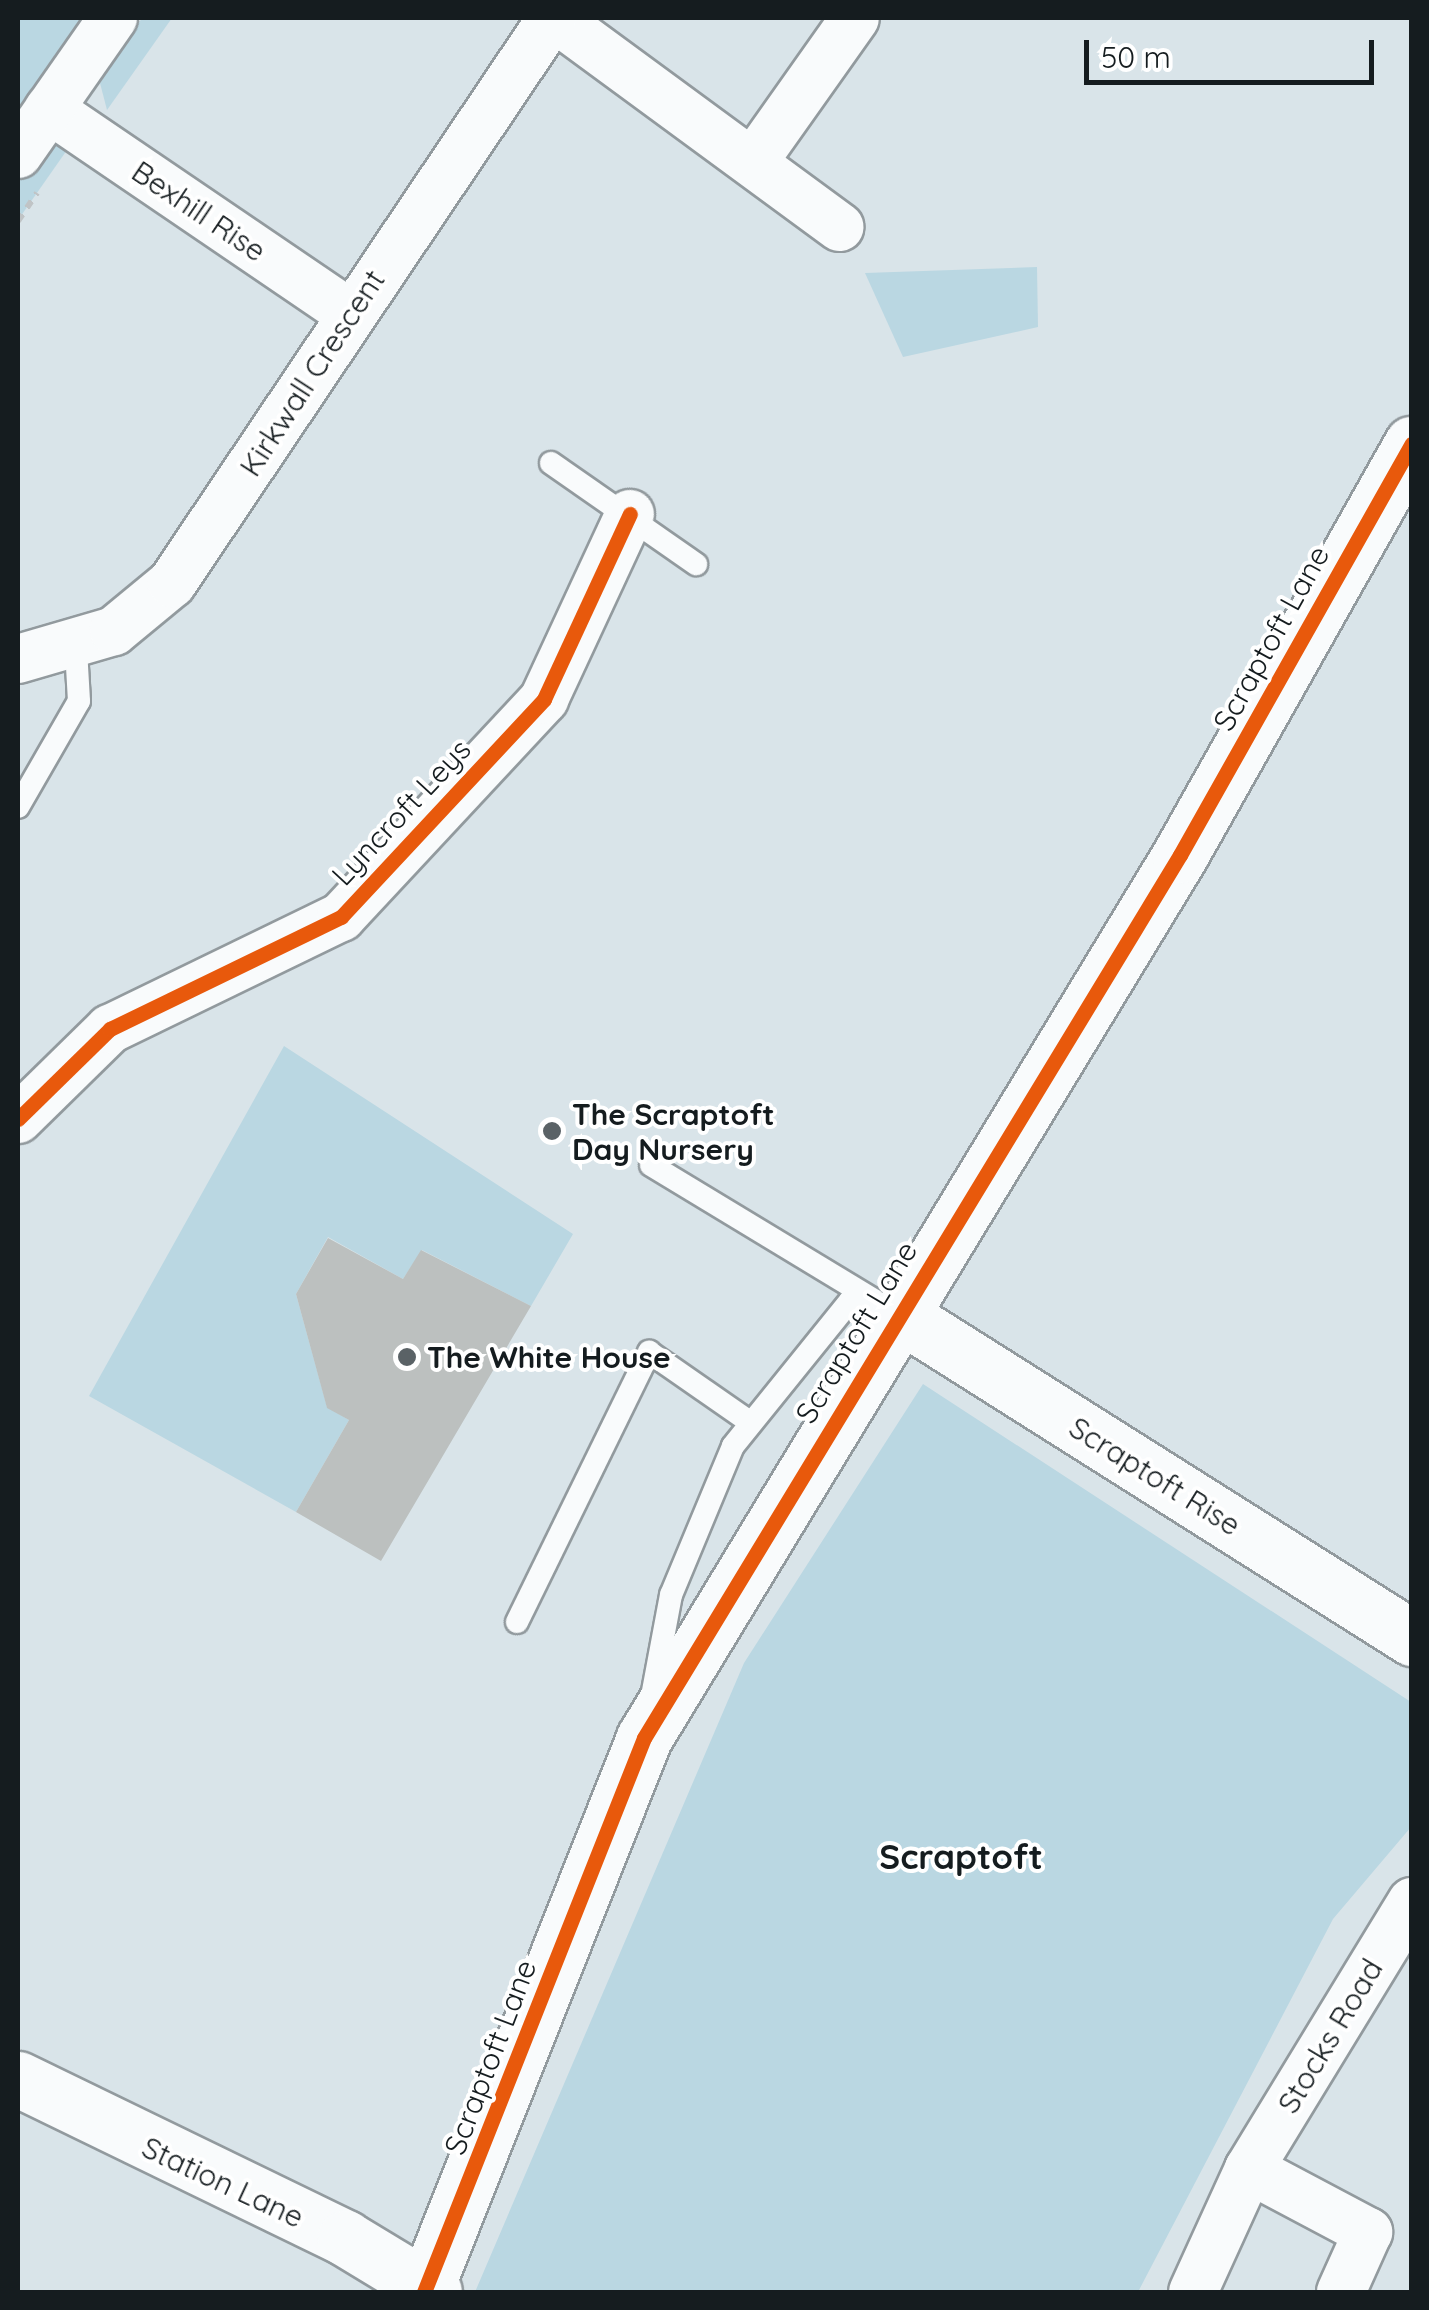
<!DOCTYPE html>
<style>
body{margin:0}
#map{position:relative;width:1429px;height:2310px;overflow:hidden;background:#d9e4e9;font-family:Quicksand,sans-serif}
div>[style]{position:absolute}
.green>*{inset:0;background:#bad7e2}
.building>*{inset:0;background:#bcc0bf}
.path>*{height:6px;margin-top:-3px;transform-origin:0;background:repeating-linear-gradient(90deg,#c0c4c6 0 8px,transparent 0 16px)}
.roads{filter:drop-shadow(2px 0 #929a9e) drop-shadow(-2px 0 #929a9e) drop-shadow(0 2px #929a9e) drop-shadow(0 -2px #929a9e)}
.service>*{height:22px;margin:-11px;padding:0 11px;transform-origin:11px;border-radius:11px;background:#f9fbfc}
.minor>*{height:48px;margin:-24px;padding:0 24px;transform-origin:24px;border-radius:24px;background:#f9fbfc}
.tertiary>*{height:55px;margin:-27.5px;padding:0 27.5px;transform-origin:27.5px;border-radius:27.5px;background:#f9fbfc}
.cycleway>*{height:15px;margin:-7.5px;padding:0 7.5px;transform-origin:7.5px;border-radius:7.5px;background:#e8590c}
.dots>*{width:28px;height:28px;translate:-50% -50%;box-sizing:border-box;border:5px solid #fff;border-radius:50%}
span{translate:-50% -50%;white-space:nowrap;text-align:center;line-height:1.15;-webkit-text-stroke:8px #fff;paint-order:stroke}
.street-label{font-size:30px;color:#151c1f}
.poi-label{font-size:30px;color:#151c1f;font-weight:700}
.left{translate:0 -50%;text-align:left}
.quarter-label{font-size:35px;color:#151c1f;font-weight:700}
.frame{position:absolute;inset:0;border:20px solid #151c1f;pointer-events:none}
.scale{position:absolute;left:1084px;top:40px;width:290px;height:45px;box-sizing:border-box;border:5px solid #151c1f;border-top:0;padding-left:12px;font-size:30px;line-height:35px;white-space:nowrap;color:#151c1f;-webkit-text-stroke:8px #fff;paint-order:stroke}
</style>
<div id="map">
<div class="green">
<i style="clip-path:polygon(18px 18px,98px 18px,18px 128px)"></i>
<i style="clip-path:polygon(142px 18px,172px 18px,107px 110px,100px 83px)"></i>
<i style="clip-path:polygon(81px 130px,18px 220px,18px 159px)"></i>
<i style="clip-path:polygon(1037px 267px,1038px 327px,903px 357px,865px 273px)"></i>
<i style="clip-path:polygon(284px 1046px,573px 1234px,531px 1306px,422px 1250px,403px 1279px,328px 1237px,296px 1294px,327px 1407px,349px 1420px,296px 1512px,89px 1396px)"></i>
<i style="clip-path:polygon(923px 1384px,1411px 1702px,1411px 1827px,1333px 1919px,1138px 2292px,475px 2292px,744px 1663px)"></i>
</div>
<div class="building">
<i style="clip-path:polygon(328px 1238px,403px 1279px,421px 1250px,531px 1306px,381px 1561px,296px 1512px,349px 1420px,327px 1408px,296px 1294px)"></i>
</div>
<div class="path">
<i style="left:18px;top:221px;width:34px;rotate:-56deg"></i>
</div>
<div class="roads">
<div class="service">
<i style="left:551px;top:463px;width:177px;rotate:34.9deg"></i>
<i style="left:18px;top:807px;width:122px;rotate:-60.1deg"></i>
<i style="left:79px;top:701px;width:52px;rotate:-93.3deg"></i>
<i style="left:651px;top:1165px;width:261px;rotate:31.2deg"></i>
<i style="left:517px;top:1622px;width:301px;rotate:-63.9deg"></i>
<i style="left:649px;top:1352px;width:124px;rotate:34.8deg"></i>
<i style="left:653px;top:1691px;width:98px;rotate:-79.4deg"></i>
<i style="left:671px;top:1595px;width:161px;rotate:-67.4deg"></i>
<i style="left:733px;top:1446px;width:186px;rotate:-51.1deg"></i>
<i style="left:850px;top:1301px;width:51px;rotate:14.9deg"></i>
</div>
<div class="minor">
<i style="left:555px;top:18px;width:353px;rotate:36.3deg"></i>
<i style="left:49px;top:109px;width:363px;rotate:34.2deg"></i>
<i style="left:18px;top:154px;width:166px;rotate:-55.1deg"></i>
<i style="left:756px;top:158px;width:171px;rotate:-54.7deg"></i>
<i style="left:18px;top:659px;width:100px;rotate:-16.3deg"></i>
<i style="left:114px;top:631px;width:75px;rotate:-39.6deg"></i>
<i style="left:172px;top:583px;width:681px;rotate:-56.08deg"></i>
<i style="left:18px;top:1119px;width:129px;rotate:-44.4deg"></i>
<i style="left:110px;top:1029px;width:257px;rotate:-25.9deg"></i>
<i style="left:341px;top:917px;width:298px;rotate:-47deg"></i>
<i style="left:544px;top:699px;width:204px;rotate:-65.1deg"></i>
<i style="left:1249px;top:2169px;width:135px;rotate:27.9deg"></i>
<i style="left:1368px;top:2232px;width:66px;rotate:114.2deg"></i>
<i style="left:1193px;top:2292px;width:135px;rotate:-65.5deg"></i>
<i style="left:1249px;top:2169px;width:313px;rotate:-58.6deg"></i>
</div>
<div class="tertiary">
<i style="left:899px;top:1314px;width:607px;rotate:32.28deg"></i>
<i style="left:18px;top:2079px;width:364px;rotate:25.9deg"></i>
<i style="left:345px;top:2238px;width:104px;rotate:31.2deg"></i>
<i style="left:424px;top:2292px;width:596px;rotate:-68.34deg"></i>
<i style="left:644px;top:1738px;width:1033px;rotate:-58.74deg"></i>
<i style="left:1180px;top:855px;width:472px;rotate:-60.6deg"></i>
</div>
</div>
<div class="cycleway">
<i style="left:18px;top:1119px;width:129px;rotate:-44.4deg"></i>
<i style="left:110px;top:1029px;width:257px;rotate:-25.9deg"></i>
<i style="left:341px;top:917px;width:298px;rotate:-47deg"></i>
<i style="left:544px;top:699px;width:204px;rotate:-65.1deg"></i>
<i style="left:424px;top:2292px;width:596px;rotate:-68.34deg"></i>
<i style="left:644px;top:1738px;width:1033px;rotate:-58.74deg"></i>
<i style="left:1180px;top:855px;width:472px;rotate:-60.6deg"></i>
</div>
<div class="dots">
<i style="left:552px;top:1131px;background:#5a6266"></i>
<i style="left:407px;top:1357px;background:#5a6266"></i>
</div>
<div class="street-label">
<span style="left:199px;top:211px;rotate:34deg">Bexhill Rise</span>
<span style="left:312px;top:373px;rotate:-57deg">Kirkwall Crescent</span>
<span style="left:1271px;top:638px;rotate:-61deg">Scraptoft Lane</span>
<span style="left:401px;top:812px;rotate:-47deg">Lyncroft Leys</span>
<span style="left:856px;top:1332px;rotate:-59deg">Scraptoft Lane</span>
<span style="left:1155px;top:1476px;rotate:32deg">Scraptoft Rise</span>
<span style="left:1330px;top:2036px;rotate:-59deg">Stocks Road</span>
<span style="left:490px;top:2057px;rotate:-69deg">Scraptoft Lane</span>
<span style="left:223px;top:2182px;rotate:25deg">Station Lane</span>
</div>
<div class="poi-label">
<span class="left" style="left:572px;top:1131px">The Scraptoft<br>Day Nursery</span>
<span class="left" style="left:427px;top:1357px">The White House</span>
</div>
<div class="quarter-label">
<span style="left:961px;top:1856px">Scraptoft</span>
</div>
<div class="frame"></div>
<div class="scale">50 m</div>
</div>
